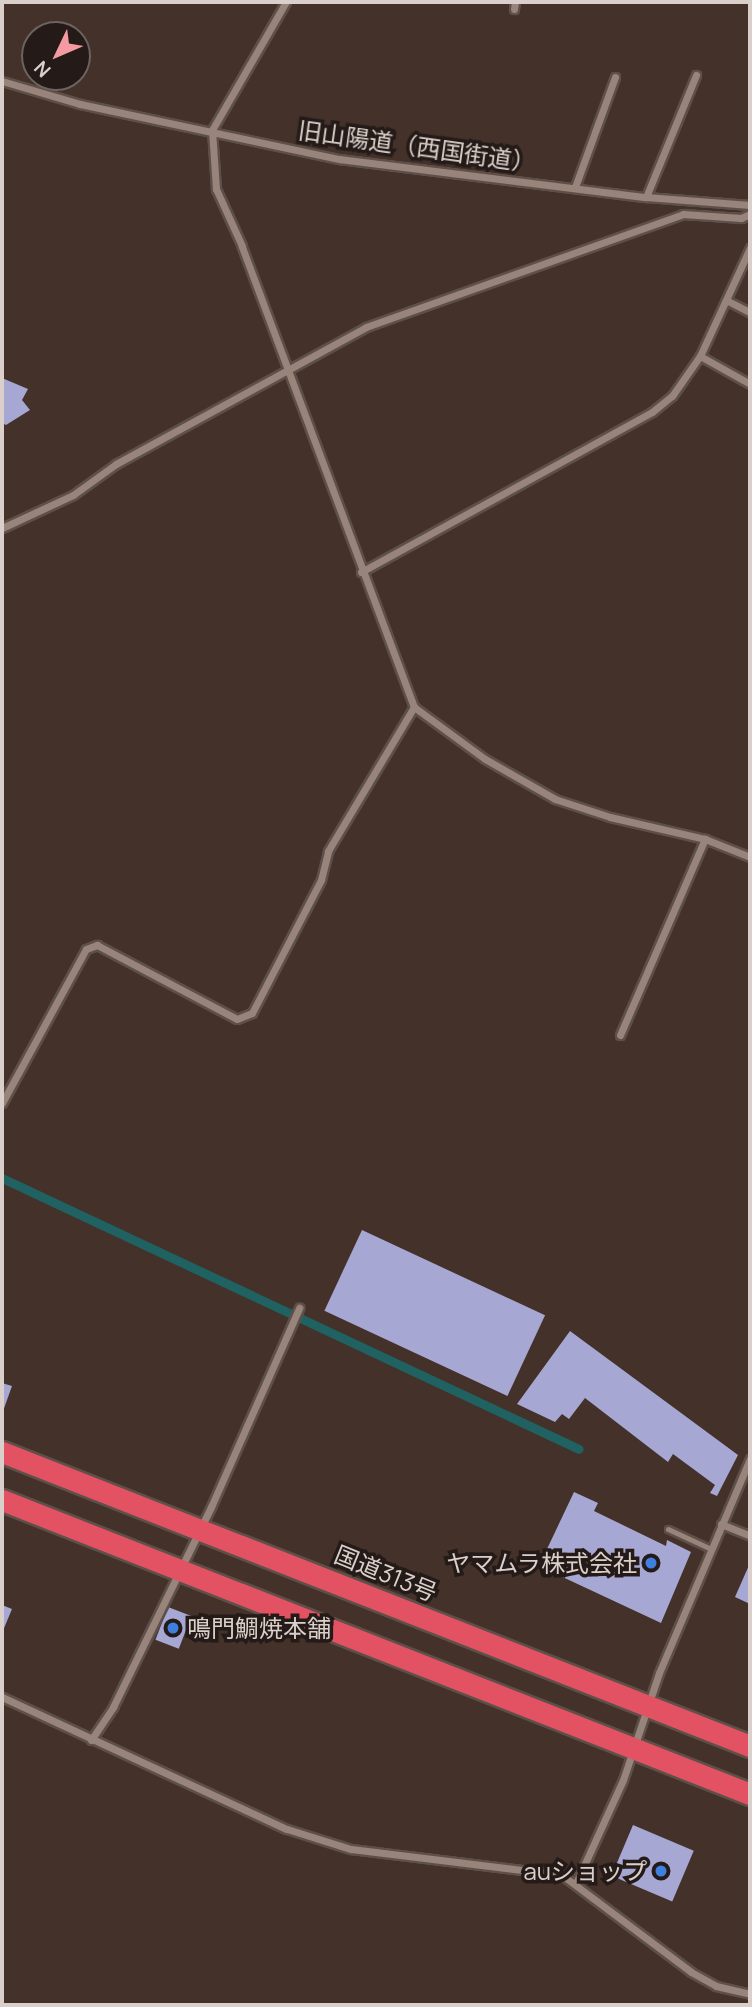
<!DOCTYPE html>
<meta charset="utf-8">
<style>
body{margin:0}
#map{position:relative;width:752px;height:2007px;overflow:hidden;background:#43312a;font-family:Manrope,"Noto Sans JP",sans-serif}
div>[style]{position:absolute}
.stream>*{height:9px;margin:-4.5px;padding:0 4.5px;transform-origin:4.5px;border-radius:4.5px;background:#206162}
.building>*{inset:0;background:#a7a7d4;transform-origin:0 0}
.roads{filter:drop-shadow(2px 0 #5e5049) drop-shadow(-2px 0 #5e5049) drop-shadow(0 2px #5e5049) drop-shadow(0 -2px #5e5049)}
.lane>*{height:5px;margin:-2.5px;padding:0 2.5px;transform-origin:2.5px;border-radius:2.5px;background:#98847b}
.street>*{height:7px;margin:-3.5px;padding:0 3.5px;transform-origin:3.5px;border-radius:3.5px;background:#98847b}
.highway>*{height:21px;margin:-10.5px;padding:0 10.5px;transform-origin:10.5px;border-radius:10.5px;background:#e35262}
.dots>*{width:19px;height:19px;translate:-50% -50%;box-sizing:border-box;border:4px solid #241b18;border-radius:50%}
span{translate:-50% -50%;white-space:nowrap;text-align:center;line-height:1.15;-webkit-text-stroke:7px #241b18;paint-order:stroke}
.street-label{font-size:24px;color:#dacfca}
.poi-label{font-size:24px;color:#dacfca}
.right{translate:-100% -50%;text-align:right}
.left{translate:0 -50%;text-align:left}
.frame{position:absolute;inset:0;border:4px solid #dacfca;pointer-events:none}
.north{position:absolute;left:21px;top:21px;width:70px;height:70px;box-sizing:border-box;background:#241b18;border:2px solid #6d635f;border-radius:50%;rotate:226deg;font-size:19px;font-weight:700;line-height:28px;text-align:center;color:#dacfca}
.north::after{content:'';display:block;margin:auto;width:24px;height:32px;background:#f49aa2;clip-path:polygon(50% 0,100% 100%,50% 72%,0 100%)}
</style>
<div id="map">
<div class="stream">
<i style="left:2px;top:1178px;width:637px;rotate:25.16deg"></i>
</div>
<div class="building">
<i style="clip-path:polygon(2px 378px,28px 389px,22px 400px,30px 410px,6px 425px,2px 423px)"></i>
<i style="left:362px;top:1230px;width:202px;height:89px;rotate:25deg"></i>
<i style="clip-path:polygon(570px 1331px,738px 1455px,717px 1496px,710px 1493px,715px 1485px,673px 1454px,668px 1462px,585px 1398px,569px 1419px,562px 1414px,555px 1422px,517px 1404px)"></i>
<i style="clip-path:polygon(2px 1383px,12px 1386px,2px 1414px)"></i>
<i style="clip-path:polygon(574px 1492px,598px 1503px,594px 1511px,666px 1546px,667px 1540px,691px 1552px,661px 1623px,539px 1566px)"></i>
<i style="clip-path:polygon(750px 1563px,750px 1604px,735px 1597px)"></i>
<i style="clip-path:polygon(2px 1605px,12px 1609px,2px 1633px)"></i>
<i style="left:168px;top:1607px;width:25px;height:35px;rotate:21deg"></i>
<i style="left:633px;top:1825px;width:66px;height:55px;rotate:23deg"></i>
</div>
<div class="roads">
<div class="lane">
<i style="left:668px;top:1529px;width:47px;rotate:24.9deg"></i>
</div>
<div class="street">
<i style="left:514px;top:9px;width:7px;rotate:-82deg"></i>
<i style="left:2px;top:81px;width:81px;rotate:16.4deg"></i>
<i style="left:80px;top:104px;width:265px;rotate:12deg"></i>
<i style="left:339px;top:159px;width:309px;rotate:7.1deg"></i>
<i style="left:646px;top:197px;width:104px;rotate:4.4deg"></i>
<i style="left:575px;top:187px;width:117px;rotate:-70deg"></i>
<i style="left:646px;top:197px;width:132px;rotate:-67.7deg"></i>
<i style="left:726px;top:300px;width:27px;rotate:27deg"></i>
<i style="left:700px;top:356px;width:57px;rotate:29.2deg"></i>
<i style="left:2px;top:528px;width:78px;rotate:-24.9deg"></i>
<i style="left:73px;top:495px;width:53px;rotate:-35.8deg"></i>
<i style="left:116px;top:464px;width:285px;rotate:-28.7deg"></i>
<i style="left:366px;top:327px;width:337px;rotate:-19.6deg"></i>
<i style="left:683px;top:214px;width:58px;rotate:3.9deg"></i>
<i style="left:741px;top:218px;width:10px;rotate:-24deg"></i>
<i style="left:361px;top:572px;width:332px;rotate:-28.8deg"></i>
<i style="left:652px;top:412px;width:26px;rotate:-39deg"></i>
<i style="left:672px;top:396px;width:49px;rotate:-55deg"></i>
<i style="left:700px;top:356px;width:119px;rotate:-65.2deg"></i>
<i style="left:414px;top:707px;width:88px;rotate:36.2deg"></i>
<i style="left:485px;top:759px;width:81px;rotate:29.7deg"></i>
<i style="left:555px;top:799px;width:58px;rotate:18.1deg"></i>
<i style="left:610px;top:817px;width:98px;rotate:13deg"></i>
<i style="left:705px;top:839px;width:48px;rotate:21.8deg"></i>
<i style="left:620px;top:1035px;width:214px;rotate:-66.6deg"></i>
<i style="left:2px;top:1103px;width:175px;rotate:-61.4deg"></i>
<i style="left:86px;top:949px;width:12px;rotate:-20deg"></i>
<i style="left:97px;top:945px;width:158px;rotate:27.9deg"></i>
<i style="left:237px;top:1019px;width:16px;rotate:-22deg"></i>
<i style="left:252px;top:1013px;width:150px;rotate:-62.6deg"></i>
<i style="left:321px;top:880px;width:30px;rotate:-76deg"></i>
<i style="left:328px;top:851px;width:168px;rotate:-59.2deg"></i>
<i style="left:414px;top:707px;width:492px;rotate:-110.5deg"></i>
<i style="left:242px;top:246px;width:63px;rotate:-114.5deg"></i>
<i style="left:216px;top:189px;width:59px;rotate:-93.9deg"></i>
<i style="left:212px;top:130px;width:148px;rotate:-60deg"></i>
<i style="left:721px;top:1524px;width:31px;rotate:22deg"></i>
<i style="left:2px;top:1697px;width:314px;rotate:24.9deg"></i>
<i style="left:287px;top:1829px;width:67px;rotate:17.4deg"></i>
<i style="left:351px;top:1849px;width:213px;rotate:7deg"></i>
<i style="left:562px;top:1875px;width:161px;rotate:36.9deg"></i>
<i style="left:691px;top:1972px;width:29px;rotate:29deg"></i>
<i style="left:716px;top:1986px;width:35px;rotate:13deg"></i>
<i style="left:91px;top:1740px;width:40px;rotate:-56deg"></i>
<i style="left:113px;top:1707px;width:223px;rotate:-63.9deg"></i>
<i style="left:211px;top:1507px;width:218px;rotate:-66.1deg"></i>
<i style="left:576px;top:1883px;width:113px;rotate:-65.5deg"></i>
<i style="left:623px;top:1780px;width:113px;rotate:-71.4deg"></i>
<i style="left:659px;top:1673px;width:233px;rotate:-67deg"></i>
</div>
<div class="highway">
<i style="left:2px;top:1452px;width:804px;rotate:21.46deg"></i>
<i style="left:2px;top:1500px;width:804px;rotate:21.46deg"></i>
</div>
</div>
<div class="dots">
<i style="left:651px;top:1563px;background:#3f7fe0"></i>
<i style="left:173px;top:1628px;background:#3f7fe0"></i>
<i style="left:661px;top:1871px;background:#3f7fe0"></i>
</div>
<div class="street-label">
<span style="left:417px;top:146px;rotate:8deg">旧山陽道（西国街道）</span>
<span style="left:386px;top:1573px;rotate:22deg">国道313号</span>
</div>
<div class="poi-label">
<span class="right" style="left:637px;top:1563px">ヤマムラ株式会社</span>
<span class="left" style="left:187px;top:1628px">鳴門鯛焼本舗</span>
<span class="right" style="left:647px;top:1871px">auショップ</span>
</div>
<div class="frame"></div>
<div class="north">N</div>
</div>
